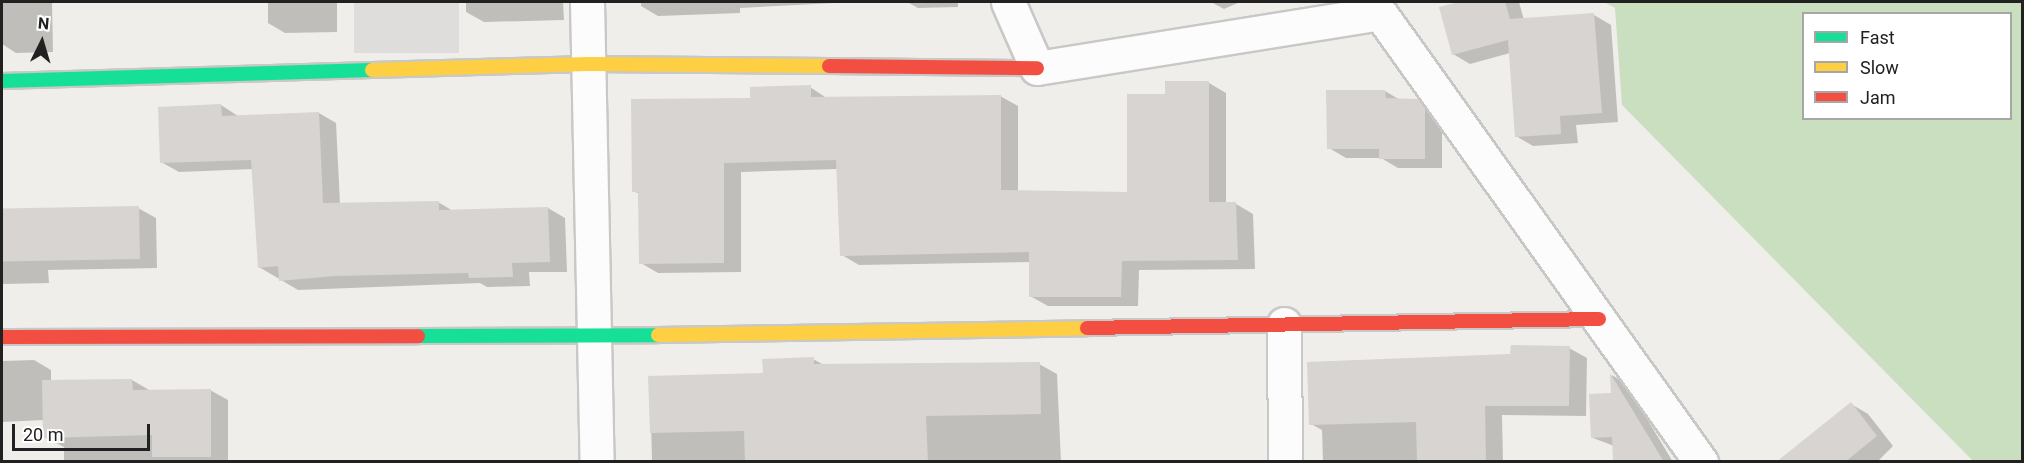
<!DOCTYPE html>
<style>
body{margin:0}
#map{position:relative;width:2024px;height:463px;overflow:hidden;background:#f0eeea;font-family:Roboto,sans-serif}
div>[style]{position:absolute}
.religious>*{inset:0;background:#dedddb;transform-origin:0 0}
.forest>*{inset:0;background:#cadfbf}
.shadow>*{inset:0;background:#0003}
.building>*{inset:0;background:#d7d4d1;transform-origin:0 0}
.roads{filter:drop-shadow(2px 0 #c8c8c6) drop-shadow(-2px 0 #c8c8c6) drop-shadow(0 2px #c8c8c6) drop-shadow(0 -2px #c8c8c6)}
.street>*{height:33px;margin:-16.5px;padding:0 16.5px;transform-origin:16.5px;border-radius:16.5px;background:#fdfcfc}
.fast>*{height:14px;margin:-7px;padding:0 7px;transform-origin:7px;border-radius:7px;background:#16e098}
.slow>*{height:14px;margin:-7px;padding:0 7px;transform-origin:7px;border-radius:7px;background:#ffcf43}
.jam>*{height:14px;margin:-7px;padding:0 7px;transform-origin:7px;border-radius:7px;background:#f24e42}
span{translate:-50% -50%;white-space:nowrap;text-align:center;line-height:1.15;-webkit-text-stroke:5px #fff;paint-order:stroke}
.frame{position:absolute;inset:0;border:3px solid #212121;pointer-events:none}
.legend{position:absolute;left:1802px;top:12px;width:210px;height:108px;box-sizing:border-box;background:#fff;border:2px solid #a6a6a6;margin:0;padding:8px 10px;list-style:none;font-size:18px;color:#212121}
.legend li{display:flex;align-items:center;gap:12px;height:30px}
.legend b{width:30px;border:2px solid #a6a6a6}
.north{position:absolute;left:12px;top:12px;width:60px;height:60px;-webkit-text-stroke:4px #fff;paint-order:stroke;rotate:5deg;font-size:16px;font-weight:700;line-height:24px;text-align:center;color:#212121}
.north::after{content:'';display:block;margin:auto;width:21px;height:27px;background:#212121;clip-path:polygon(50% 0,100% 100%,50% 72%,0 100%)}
.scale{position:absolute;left:12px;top:424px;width:138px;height:27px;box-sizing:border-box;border:3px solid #212121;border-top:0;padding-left:8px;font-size:18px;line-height:21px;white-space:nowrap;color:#212121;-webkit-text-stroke:4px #fff;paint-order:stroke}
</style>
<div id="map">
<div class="religious">
<i style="left:354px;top:2px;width:105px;height:51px"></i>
</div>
<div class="forest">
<i style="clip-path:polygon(evenodd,1604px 2px,2022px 2px,2022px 461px,1973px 461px,1622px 105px,1615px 8px,1604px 2px,1804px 14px,2010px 14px,2010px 118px,1804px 118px,1804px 14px)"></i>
</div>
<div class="shadow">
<i style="clip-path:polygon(2px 2px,52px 2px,53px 52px,16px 53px,2px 44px)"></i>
<i style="clip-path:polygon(268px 2px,337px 2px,337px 32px,285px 33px,268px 23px)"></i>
<i style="clip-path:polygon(466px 2px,563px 2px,564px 20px,484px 22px,466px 12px)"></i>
<i style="clip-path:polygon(641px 2px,854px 2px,740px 8px,740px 13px,658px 16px,641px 6px)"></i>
<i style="clip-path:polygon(907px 2px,958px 2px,958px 7px,918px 8px)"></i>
<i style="clip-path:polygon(1211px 2px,1240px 2px,1224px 9px)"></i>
<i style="clip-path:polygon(1465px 2px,1519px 2px,1524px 20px,1594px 15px,1611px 25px,1618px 122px,1576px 125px,1578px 143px,1533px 146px,1516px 136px,1510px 53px,1470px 64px,1453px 54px,1440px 8px)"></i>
<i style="clip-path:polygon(1209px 83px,1226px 93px,1226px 204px,1236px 204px,1253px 214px,1255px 269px,1139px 270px,1138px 306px,1048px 306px,1030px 296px,1031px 262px,859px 265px,842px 255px,837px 169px,741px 172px,741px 272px,658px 273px,641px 263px,640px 194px,633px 191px,752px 99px,810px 87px,828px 99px,1000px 96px,1018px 106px,1018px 192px,1128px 193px,1167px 95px)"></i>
<i style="clip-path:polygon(1385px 91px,1400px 100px,1418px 100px,1436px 111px,1442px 119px,1442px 168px,1398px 168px,1381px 158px,1346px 158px,1329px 148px)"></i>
<i style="clip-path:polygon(221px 105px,238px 116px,319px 113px,336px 123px,340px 204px,438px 202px,453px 211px,548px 208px,565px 218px,567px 272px,529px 272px,530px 286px,487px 287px,480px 283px,298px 290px,259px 267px,253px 169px,179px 172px,161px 162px)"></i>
<i style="clip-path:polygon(138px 208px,156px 218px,157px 268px,48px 270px,49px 283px,2px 284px,2px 211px)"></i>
<i style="clip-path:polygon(1569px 348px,1587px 358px,1586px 416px,1502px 415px,1503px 462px,1323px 462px,1322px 430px,1311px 424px,1512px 355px)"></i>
<i style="clip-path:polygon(813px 359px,824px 365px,1039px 364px,1057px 374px,1061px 462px,652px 462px,650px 378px,764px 375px)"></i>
<i style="clip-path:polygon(34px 360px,51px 370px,51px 382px,132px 380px,149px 390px,210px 390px,228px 400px,228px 462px,64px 462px,64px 447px,44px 437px,44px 420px,2px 422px,2px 361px)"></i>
<i style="clip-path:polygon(1612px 375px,1626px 384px,1673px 462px,1614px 462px,1614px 446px,1593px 438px,1612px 395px)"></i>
<i style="clip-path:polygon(1851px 404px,1868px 414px,1893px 446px,1877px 462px,1779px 462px)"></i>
</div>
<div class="building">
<i style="clip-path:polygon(1459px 2px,1505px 2px,1510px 19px,1594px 13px,1602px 113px,1560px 116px,1561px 134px,1515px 137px,1508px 40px,1452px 55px,1439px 7px)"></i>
<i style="clip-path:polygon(1165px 81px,1209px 81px,1209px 202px,1236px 202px,1238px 260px,1122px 261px,1121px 297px,1029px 297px,1029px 252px,840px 256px,836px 160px,724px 163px,724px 263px,639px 264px,638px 192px,632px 192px,631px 99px,750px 98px,750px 87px,811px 85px,811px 97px,1001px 95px,1001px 190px,1127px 192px,1127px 94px,1165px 94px)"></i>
<i style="clip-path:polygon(1326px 90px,1385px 90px,1386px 98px,1418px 99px,1425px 108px,1425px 159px,1379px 159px,1379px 149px,1327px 149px)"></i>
<i style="clip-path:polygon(221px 104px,222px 116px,319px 112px,323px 203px,439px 201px,439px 210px,548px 207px,550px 262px,512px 263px,513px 277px,469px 278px,468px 273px,335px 276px,279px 281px,278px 266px,258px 268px,251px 160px,160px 163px,158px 107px)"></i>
<i style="left:139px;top:206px;width:53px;height:137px;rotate:89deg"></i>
<i style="clip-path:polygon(1511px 345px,1570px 346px,1569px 406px,1485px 406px,1486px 462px,1417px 462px,1416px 422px,1309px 425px,1307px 362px,1510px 354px)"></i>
<i style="clip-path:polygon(814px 357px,814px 364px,1040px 362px,1041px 414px,926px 416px,928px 462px,745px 462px,744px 431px,650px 433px,648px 376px,763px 373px,762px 359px)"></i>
<i style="clip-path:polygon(1610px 373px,1664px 462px,1613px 462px,1612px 437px,1591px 438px,1589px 394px,1611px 393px)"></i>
<i style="clip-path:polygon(132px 379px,133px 390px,211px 389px,211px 457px,152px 457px,152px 435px,43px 438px,42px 380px)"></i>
<i style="clip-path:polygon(1851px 402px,1877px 436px,1845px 462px,1776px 462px)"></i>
</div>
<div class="roads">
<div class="street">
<i style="left:587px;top:2px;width:460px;rotate:88.8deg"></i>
<i style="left:1008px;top:2px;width:72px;rotate:66.3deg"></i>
<i style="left:1037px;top:68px;width:347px;rotate:-9.1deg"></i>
<i style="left:1372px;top:2px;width:566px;rotate:54.43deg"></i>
<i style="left:1284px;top:324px;width:138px;rotate:89.6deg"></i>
</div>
<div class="fast">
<i style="left:2px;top:81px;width:370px;rotate:-1.7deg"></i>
<i style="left:418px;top:336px;width:240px;rotate:-0.2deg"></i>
</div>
<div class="slow">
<i style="left:372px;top:70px;width:217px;rotate:-1.6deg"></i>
<i style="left:589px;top:64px;width:240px;rotate:0.5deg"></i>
<i style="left:658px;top:335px;width:429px;rotate:-0.9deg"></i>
</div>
<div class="jam">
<i style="left:829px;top:66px;width:208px;rotate:0.6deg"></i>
<i style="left:1087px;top:328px;width:512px;rotate:-1.01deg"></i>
<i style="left:2px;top:337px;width:416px;rotate:-0.1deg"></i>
</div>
</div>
<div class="frame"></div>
<ul class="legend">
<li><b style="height:8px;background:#16e098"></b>Fast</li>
<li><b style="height:8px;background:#ffcf43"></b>Slow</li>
<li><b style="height:8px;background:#f24e42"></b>Jam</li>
</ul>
<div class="north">N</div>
<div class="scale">20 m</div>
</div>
